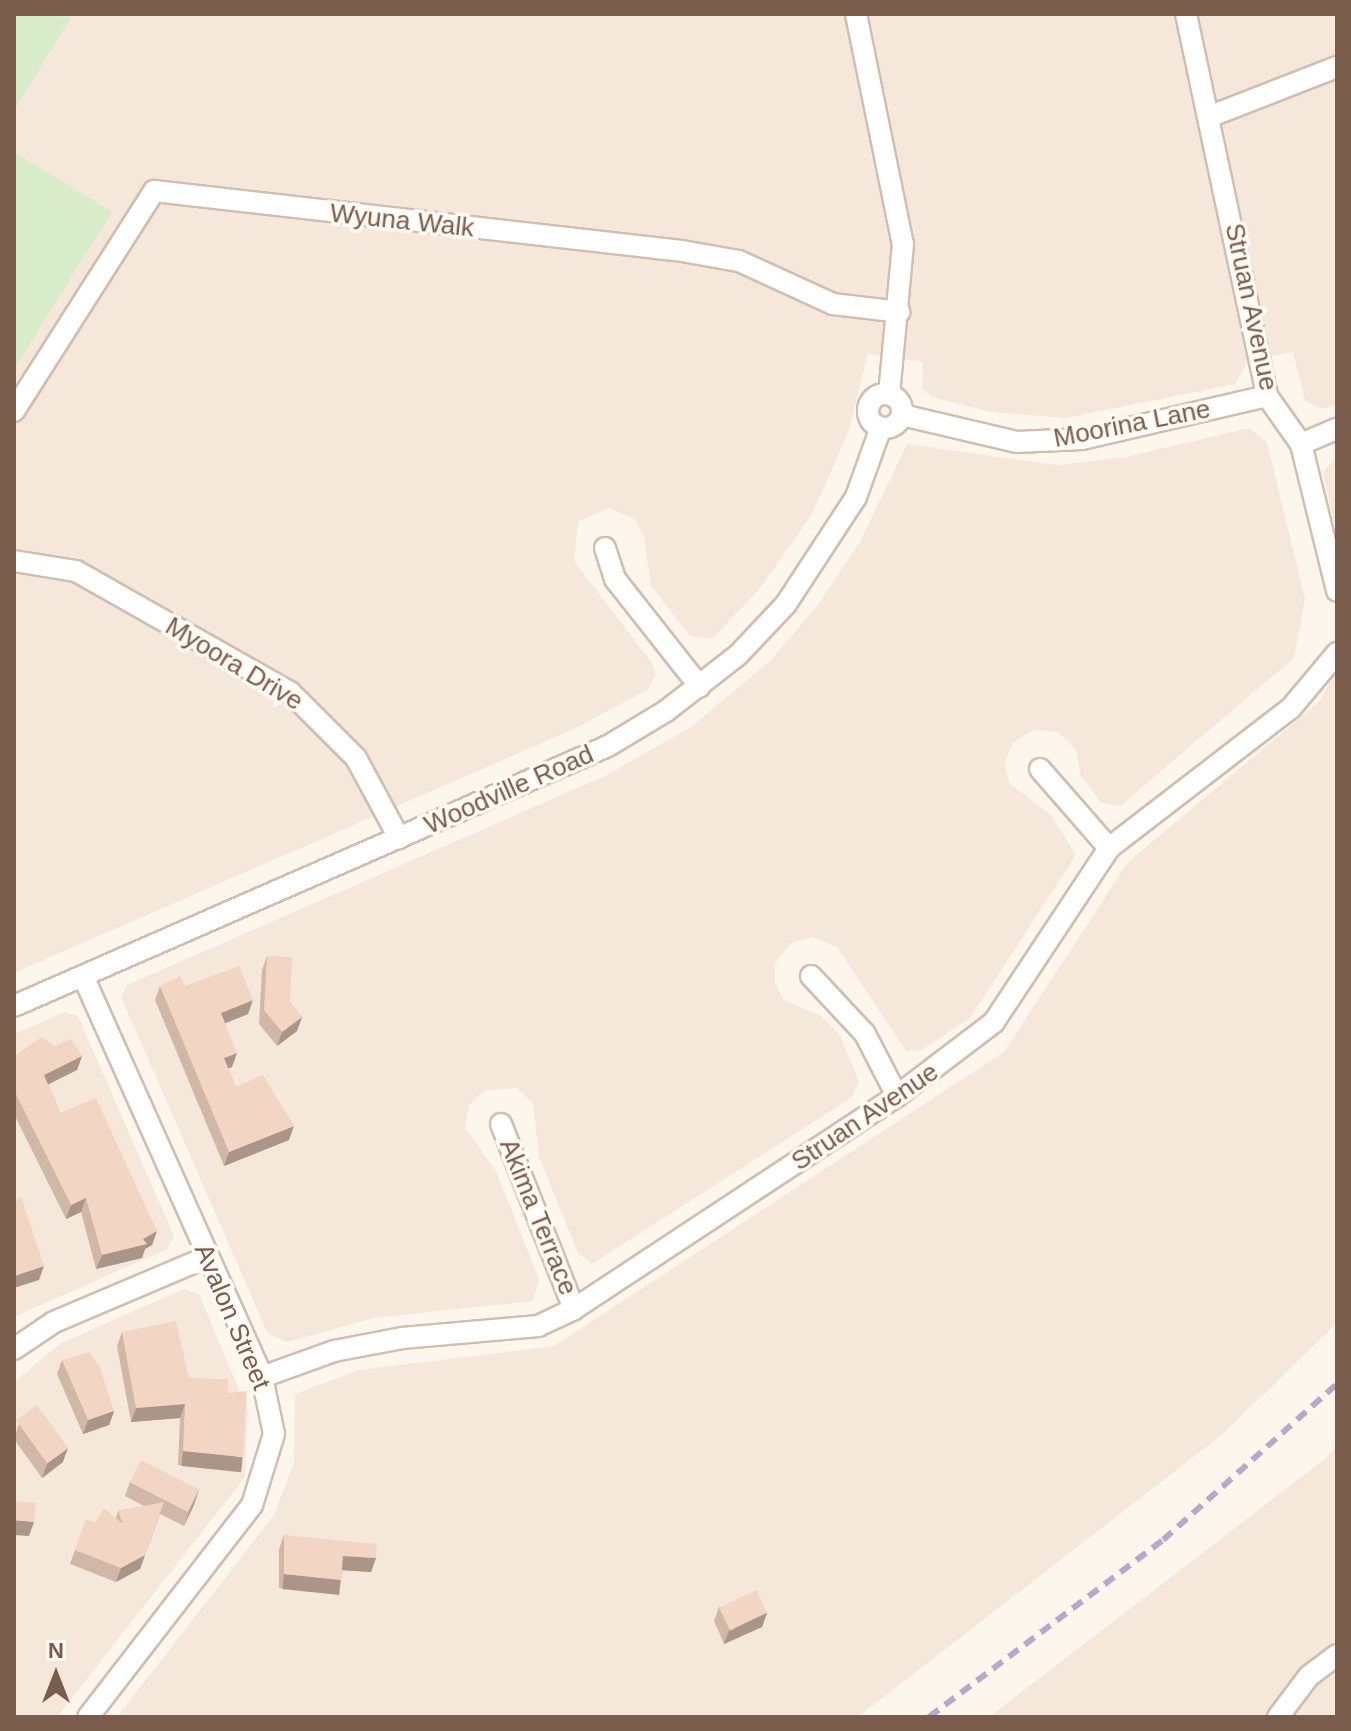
<!DOCTYPE html>
<style>
body{margin:0}
#map{position:relative;width:1351px;height:1731px;overflow:hidden;background:#fdf6ec;font-family:Helvetica,sans-serif}
div>[style]{position:absolute}
.residential>*{inset:0;background:#f5e8da}
.green>*{inset:0;background:#d8ecc9}
.roads{filter:drop-shadow(2px 0 #d1beb0) drop-shadow(-2px 0 #d1beb0) drop-shadow(0 2px #d1beb0) drop-shadow(0 -2px #d1beb0)}
.minor>*{height:20px;margin:-10px;padding:0 10px;transform-origin:10px;border-radius:10px;background:#fff}
.minor>.ring{margin:-10px;padding:0;box-sizing:content-box;background:none;border:20px solid #fff;border-radius:50%}
.rail>*{height:6px;margin-top:-3px;transform-origin:0;background:repeating-linear-gradient(90deg,#b9a8c9 0 12px,transparent 0 20px)}
.wall>*{inset:0;background:#d1b7a8}
.shaded-wall>*{inset:0;background:#aa9588;transform-origin:0 0}
.building>*{inset:0;background:#f3d5c3;transform-origin:0 0}
span{translate:-50% -50%;white-space:nowrap;text-align:center;line-height:1.15;-webkit-text-stroke:7px #fffaf3;paint-order:stroke}
.street-label{font-size:26px;color:#7a5c4d}
.frame{position:absolute;inset:0;border:16px solid #7a5c4d;pointer-events:none}
.north{position:absolute;left:16px;top:1635px;width:80px;height:80px;-webkit-text-stroke:6px #fffaf3;paint-order:stroke;rotate:0deg;font-size:22px;font-weight:700;line-height:32px;text-align:center;color:#7a5c4d}
.north::after{content:'';display:block;margin:auto;width:28px;height:36px;background:#7a5c4d;clip-path:polygon(50% 0,100% 100%,50% 72%,0 100%)}
</style>
<div id="map">
<div class="residential">
<i style="clip-path:polygon(14px 14px,1337px 14px,1337px 404px,1321px 409px,1305px 401px,1293px 352px,1248px 361px,1235px 384px,1065px 418px,991px 412px,932px 397px,922px 388px,923px 362px,868px 354px,848px 433px,812px 514px,762px 586px,712px 639px,690px 636px,651px 586px,644px 536px,634px 519px,609px 508px,578px 522px,574px 561px,652px 663px,656px 675px,647px 690px,574px 729px,14px 973px)"></i>
<i style="clip-path:polygon(1249px 428px,1267px 442px,1305px 599px,1294px 658px,1120px 806px,1102px 803px,1081px 776px,1076px 750px,1058px 732px,1033px 730px,1013px 743px,1005px 761px,1009px 783px,1051px 815px,1076px 855px,970px 1018px,922px 1050px,906px 1051px,837px 947px,811px 937px,791px 943px,775px 963px,775px 983px,784px 1000px,820px 1015px,840px 1035px,859px 1082px,851px 1098px,592px 1264px,578px 1253px,539px 1157px,533px 1103px,517px 1088px,485px 1090px,469px 1105px,465px 1127px,496px 1171px,539px 1279px,533px 1301px,374px 1318px,287px 1342px,268px 1334px,121px 997px,127px 985px,607px 775px,691px 727px,770px 661px,817px 606px,861px 540px,907px 444px,1057px 465px,1126px 457px)"></i>
<i style="clip-path:polygon(1337px 455px,1337px 536px,1323px 473px)"></i>
<i style="clip-path:polygon(1337px 669px,1337px 1323px,1223px 1434px,858px 1717px,117px 1717px,274px 1515px,294px 1463px,295px 1394px,359px 1370px,554px 1346px,1004px 1052px,1128px 862px,1320px 701px)"></i>
<i style="clip-path:polygon(65px 1012px,78px 1016px,174px 1236px,167px 1249px,14px 1317px,14px 1034px)"></i>
<i style="clip-path:polygon(184px 1289px,199px 1294px,248px 1411px,245px 1477px,57px 1717px,14px 1717px,14px 1382px,61px 1343px)"></i>
<i style="clip-path:polygon(1337px 1446px,1337px 1717px,989px 1717px,1326px 1458px)"></i>
</div>
<div class="green">
<i style="clip-path:polygon(14px 14px,71px 17px,14px 111px)"></i>
<i style="clip-path:polygon(14px 152px,112px 212px,14px 369px)"></i>
</div>
<div class="roads">
<div class="minor">
<i style="left:856px;top:14px;width:235px;rotate:78.5deg"></i>
<i style="left:903px;top:244px;width:151px;rotate:95.3deg"></i>
<i style="left:1186px;top:14px;width:390px;rotate:78deg"></i>
<i style="left:1267px;top:396px;width:59px;rotate:54.7deg"></i>
<i style="left:1301px;top:444px;width:151px;rotate:76.2deg"></i>
<i style="left:1211px;top:116px;width:135px;rotate:-21.3deg"></i>
<i class="ring" style="left:868px;top:394px;width:14px;height:14px"></i>
<i style="left:14px;top:411px;width:261px;rotate:-57.5deg"></i>
<i style="left:154px;top:191px;width:531px;rotate:6.48deg"></i>
<i style="left:682px;top:251px;width:58px;rotate:10deg"></i>
<i style="left:739px;top:261px;width:103px;rotate:24.6deg"></i>
<i style="left:833px;top:304px;width:67px;rotate:6.8deg"></i>
<i style="left:902px;top:415px;width:118px;rotate:13.2deg"></i>
<i style="left:1017px;top:442px;width:65px;rotate:-2.6deg"></i>
<i style="left:1082px;top:439px;width:190px;rotate:-13.1deg"></i>
<i style="left:1301px;top:444px;width:39px;rotate:-23deg"></i>
<i style="left:605px;top:548px;width:33px;rotate:72deg"></i>
<i style="left:615px;top:579px;width:137px;rotate:51.8deg"></i>
<i style="left:14px;top:561px;width:63px;rotate:9.2deg"></i>
<i style="left:76px;top:571px;width:246px;rotate:29.5deg"></i>
<i style="left:290px;top:692px;width:93px;rotate:45deg"></i>
<i style="left:356px;top:758px;width:91px;rotate:61.7deg"></i>
<i style="left:1040px;top:769px;width:105px;rotate:48.9deg"></i>
<i style="left:83px;top:976px;width:439px;rotate:65.9deg"></i>
<i style="left:262px;top:1377px;width:58px;rotate:78.1deg"></i>
<i style="left:274px;top:1434px;width:74px;rotate:107.2deg"></i>
<i style="left:252px;top:1505px;width:268px;rotate:127.7deg"></i>
<i style="left:811px;top:976px;width:79px;rotate:47deg"></i>
<i style="left:865px;top:1034px;width:70px;rotate:62.7deg"></i>
<i style="left:14px;top:1006px;width:648px;rotate:-23.64deg"></i>
<i style="left:608px;top:746px;width:68px;rotate:-31.1deg"></i>
<i style="left:666px;top:711px;width:91px;rotate:-37.9deg"></i>
<i style="left:738px;top:655px;width:70px;rotate:-46.7deg"></i>
<i style="left:786px;top:604px;width:128px;rotate:-56.8deg"></i>
<i style="left:856px;top:497px;width:74px;rotate:-70.3deg"></i>
<i style="left:501px;top:1124px;width:199px;rotate:68.5deg"></i>
<i style="left:14px;top:1349px;width:48px;rotate:-34deg"></i>
<i style="left:54px;top:1322px;width:166px;rotate:-23deg"></i>
<i style="left:262px;top:1377px;width:77px;rotate:-19.9deg"></i>
<i style="left:334px;top:1351px;width:69px;rotate:-10.8deg"></i>
<i style="left:402px;top:1338px;width:137px;rotate:-5deg"></i>
<i style="left:538px;top:1326px;width:40px;rotate:-25deg"></i>
<i style="left:574px;top:1309px;width:387px;rotate:-33.4deg"></i>
<i style="left:897px;top:1096px;width:122px;rotate:-37.3deg"></i>
<i style="left:994px;top:1022px;width:209px;rotate:-56.5deg"></i>
<i style="left:1109px;top:848px;width:230px;rotate:-37.6deg"></i>
<i style="left:1291px;top:708px;width:72px;rotate:-50.1deg"></i>
<i style="left:1278px;top:1717px;width:51px;rotate:-52.9deg"></i>
<i style="left:1309px;top:1676px;width:35px;rotate:-37deg"></i>
</div>
</div>
<div class="rail">
<i style="left:929px;top:1717px;width:293px;rotate:-37.1deg"></i>
<i style="left:1163px;top:1540px;width:234px;rotate:-41.9deg"></i>
</div>
<div class="wall">
<i style="clip-path:polygon(267px 956px,290px 1002px,302px 1017px,297px 1031px,277px 1046px,259px 1024px,262px 970px)"></i>
<i style="clip-path:polygon(160px 986px,185px 986px,248px 1014px,225px 1023px,232px 1067px,228px 1068px,236px 1087px,289px 1140px,224px 1166px,155px 1000px)"></i>
<i style="clip-path:polygon(54px 1046px,82px 1056px,77px 1070px,48px 1084px,60px 1113px,157px 1231px,152px 1245px,145px 1249px,142px 1258px,96px 1269px,81px 1212px,66px 1219px,14px 1114px,14px 1056px)"></i>
<i style="clip-path:polygon(122px 1332px,189px 1378px,228px 1393px,238px 1471px,178px 1465px,180px 1418px,131px 1422px,117px 1346px)"></i>
<i style="clip-path:polygon(62px 1360px,114px 1411px,109px 1425px,83px 1434px,57px 1374px)"></i>
<i style="clip-path:polygon(19px 1424px,63px 1462px,42px 1478px,14px 1439px)"></i>
<i style="clip-path:polygon(130px 1482px,199px 1490px,184px 1526px,160px 1514px,140px 1569px,116px 1582px,70px 1564px,86px 1520px,95px 1523px,116px 1518px,118px 1511px,144px 1506px,125px 1496px)"></i>
<i style="clip-path:polygon(284px 1535px,376px 1558px,371px 1572px,342px 1570px,341px 1580px,336px 1594px,279px 1588px,279px 1549px)"></i>
<i style="clip-path:polygon(719px 1607px,767px 1613px,762px 1627px,724px 1644px,714px 1621px)"></i>
</div>
<div class="shaded-wall">
<i style="clip-path:polygon(253px 1000px,248px 1014px,216px 1027px,221px 1013px)"></i>
<i style="clip-path:polygon(302px 1017px,297px 1031px,277px 1046px,282px 1032px)"></i>
<i style="clip-path:polygon(237px 1053px,232px 1067px,219px 1072px,224px 1058px)"></i>
<i style="clip-path:polygon(82px 1056px,77px 1070px,39px 1089px,44px 1075px)"></i>
<i style="clip-path:polygon(294px 1126px,289px 1140px,224px 1166px,229px 1152px)"></i>
<i style="clip-path:polygon(86px 1198px,81px 1212px,66px 1219px,71px 1205px)"></i>
<i style="clip-path:polygon(157px 1231px,152px 1245px,145px 1249px,142px 1258px,96px 1269px,102px 1255px,143px 1239px)"></i>
<i style="clip-path:polygon(44px 1266px,39px 1280px,14px 1288px,14px 1276px)"></i>
<i style="clip-path:polygon(185px 1404px,180px 1418px,131px 1422px,136px 1408px)"></i>
<i style="clip-path:polygon(114px 1411px,109px 1425px,83px 1434px,88px 1420px)"></i>
<i style="clip-path:polygon(68px 1448px,63px 1462px,42px 1478px,47px 1464px)"></i>
<i style="left:183px;top:1451px;width:60px;height:15px;rotate:6deg"></i>
<i style="clip-path:polygon(199px 1490px,194px 1505px,184px 1526px,189px 1512px)"></i>
<i style="clip-path:polygon(14px 1520px,34px 1522px,29px 1536px,14px 1535px)"></i>
<i style="clip-path:polygon(145px 1555px,140px 1569px,116px 1582px,121px 1568px)"></i>
<i style="clip-path:polygon(343px 1556px,376px 1558px,371px 1572px,338px 1570px)"></i>
<i style="left:284px;top:1574px;width:57px;height:15px;rotate:6deg"></i>
<i style="clip-path:polygon(767px 1613px,762px 1627px,724px 1644px,729px 1630px)"></i>
</div>
<div class="building">
<i style="clip-path:polygon(267px 956px,292px 957px,290px 1002px,302px 1017px,282px 1032px,264px 1010px)"></i>
<i style="clip-path:polygon(239px 966px,253px 1000px,221px 1013px,237px 1053px,224px 1058px,236px 1087px,263px 1075px,294px 1126px,229px 1152px,160px 986px,180px 976px,185px 986px)"></i>
<i style="clip-path:polygon(42px 1037px,54px 1046px,71px 1039px,82px 1056px,44px 1075px,60px 1113px,96px 1098px,157px 1231px,143px 1239px,147px 1244px,102px 1255px,86px 1198px,71px 1205px,14px 1090px,14px 1056px)"></i>
<i style="clip-path:polygon(21px 1197px,44px 1266px,14px 1276px,14px 1201px)"></i>
<i style="clip-path:polygon(176px 1321px,189px 1378px,228px 1379px,228px 1393px,247px 1391px,243px 1457px,183px 1451px,185px 1404px,136px 1408px,122px 1332px)"></i>
<i style="clip-path:polygon(89px 1352px,100px 1367px,114px 1411px,88px 1420px,62px 1360px)"></i>
<i style="left:37px;top:1405px;width:53px;height:26px;rotate:54deg"></i>
<i style="left:141px;top:1460px;width:65px;height:25px;rotate:27deg"></i>
<i style="left:14px;top:1501px;width:22px;height:19px;rotate:5deg"></i>
<i style="clip-path:polygon(164px 1502px,145px 1555px,121px 1568px,75px 1550px,86px 1520px,95px 1523px,104px 1508px,123px 1524px,118px 1511px)"></i>
<i style="clip-path:polygon(284px 1535px,377px 1544px,376px 1558px,343px 1556px,341px 1580px,284px 1574px)"></i>
<i style="left:756px;top:1590px;width:25px;height:41px;rotate:64deg"></i>
</div>
<div class="street-label">
<span style="left:402px;top:221px;rotate:6deg">Wyuna Walk</span>
<span style="left:1251px;top:307px;rotate:78deg">Struan Avenue</span>
<span style="left:1132px;top:424px;rotate:-11deg">Moorina Lane</span>
<span style="left:234px;top:664px;rotate:31deg">Myoora Drive</span>
<span style="left:509px;top:790px;rotate:-24deg">Woodville Road</span>
<span style="left:865px;top:1117px;rotate:-34deg">Struan Avenue</span>
<span style="left:538px;top:1217px;rotate:68deg">Akima Terrace</span>
<span style="left:232px;top:1317px;rotate:67deg">Avalon Street</span>
</div>
<div class="frame"></div>
<div class="north">N</div>
</div>
